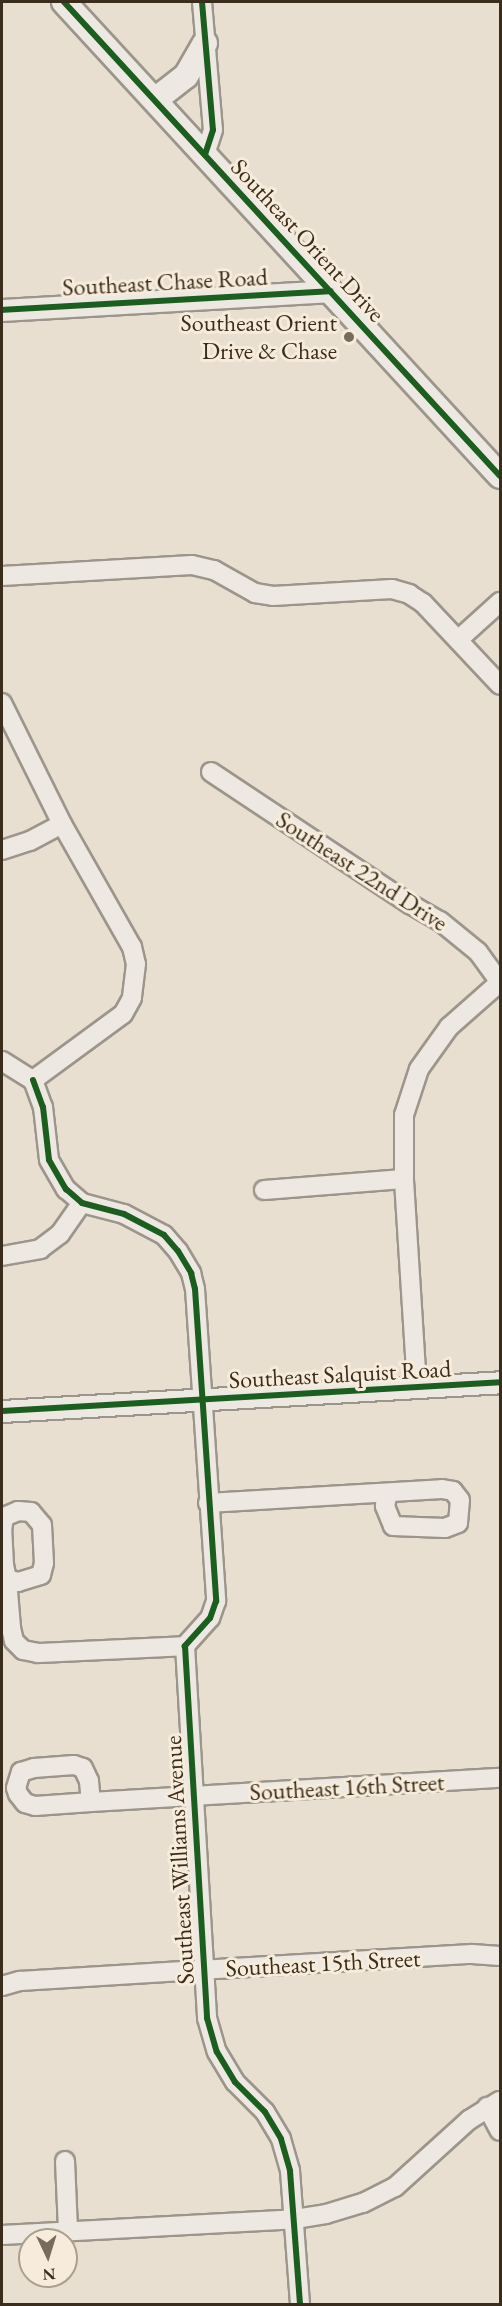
<!DOCTYPE html>
<style>
body{margin:0}
#map{position:relative;width:502px;height:2306px;overflow:hidden;background:#e8dfd1;font-family:"EB Garamond",serif}
div>[style]{position:absolute}
.roads{filter:drop-shadow(2px 0 #9c958b) drop-shadow(-2px 0 #9c958b) drop-shadow(0 2px #9c958b) drop-shadow(0 -2px #9c958b)}
.minor>*{height:18px;margin:-9px;padding:0 9px;transform-origin:9px;border-radius:9px;background:#ede8e1}
.tertiary>*{height:21px;margin:-10.5px;padding:0 10.5px;transform-origin:10.5px;border-radius:10.5px;background:#ede8e1}
.secondary>*{height:24px;margin:-12px;padding:0 12px;transform-origin:12px;border-radius:12px;background:#ede8e1}
.cycleway>*{height:6px;margin:-3px;padding:0 3px;transform-origin:3px;border-radius:3px;background:#1b5e20}
.dots>*{width:16px;height:16px;translate:-50% -50%;box-sizing:border-box;border:3px solid #f7ecdb;border-radius:50%}
span{translate:-50% -50%;white-space:nowrap;text-align:center;line-height:1.15;-webkit-text-stroke:6px #f7ecdb;paint-order:stroke}
.street-label{font-size:24px;color:#3a2d1c}
.poi-label{font-size:24px;color:#3a2d1c}
.right{translate:-100% -50%;text-align:right}
.frame{position:absolute;inset:0;border:3px solid #3a2d1c;pointer-events:none}
.north{position:absolute;left:18px;top:2228px;width:60px;height:60px;box-sizing:border-box;background:#f7ecdb;border:2px solid #aba08f;border-radius:50%;rotate:176deg;font-size:16px;font-weight:700;line-height:24px;text-align:center;color:#3a2d1c}
.north::after{content:'';display:block;margin:auto;width:21px;height:27px;background:#776b5b;clip-path:polygon(50% 0,100% 100%,50% 72%,0 100%)}
</style>
<div id="map">
<div class="roads">
<div class="minor">
<i style="left:202px;top:2px;width:128px;rotate:85.1deg"></i>
<i style="left:213px;top:130px;width:26px;rotate:108deg"></i>
<i style="left:2px;top:576px;width:190px;rotate:-3.3deg"></i>
<i style="left:192px;top:565px;width:23px;rotate:13deg"></i>
<i style="left:214px;top:570px;width:47px;rotate:29.3deg"></i>
<i style="left:255px;top:593px;width:18px;rotate:9deg"></i>
<i style="left:273px;top:596px;width:119px;rotate:-3.4deg"></i>
<i style="left:392px;top:589px;width:18px;rotate:16deg"></i>
<i style="left:409px;top:594px;width:17px;rotate:33deg"></i>
<i style="left:423px;top:603px;width:112px;rotate:46.8deg"></i>
<i style="left:458px;top:640px;width:57px;rotate:-42.1deg"></i>
<i style="left:2px;top:703px;width:135px;rotate:63.6deg"></i>
<i style="left:62px;top:824px;width:142px;rotate:60.4deg"></i>
<i style="left:132px;top:947px;width:17px;rotate:77deg"></i>
<i style="left:136px;top:964px;width:34px;rotate:97deg"></i>
<i style="left:132px;top:998px;width:18px;rotate:119deg"></i>
<i style="left:123px;top:1014px;width:112px;rotate:143.7deg"></i>
<i style="left:211px;top:772px;width:239px;rotate:33.6deg"></i>
<i style="left:410px;top:904px;width:34px;rotate:30deg"></i>
<i style="left:440px;top:921px;width:49px;rotate:39.2deg"></i>
<i style="left:478px;top:952px;width:37px;rotate:54deg"></i>
<i style="left:2px;top:850px;width:29px;rotate:-18deg"></i>
<i style="left:30px;top:841px;width:36px;rotate:-28deg"></i>
<i style="left:2px;top:1061px;width:36px;rotate:32deg"></i>
<i style="left:33px;top:1080px;width:29px;rotate:70deg"></i>
<i style="left:43px;top:1107px;width:53px;rotate:83.5deg"></i>
<i style="left:49px;top:1160px;width:34px;rotate:60deg"></i>
<i style="left:66px;top:1189px;width:21px;rotate:41deg"></i>
<i style="left:82px;top:1203px;width:43px;rotate:14.7deg"></i>
<i style="left:124px;top:1214px;width:45px;rotate:27.7deg"></i>
<i style="left:164px;top:1235px;width:21px;rotate:49deg"></i>
<i style="left:178px;top:1251px;width:26px;rotate:59deg"></i>
<i style="left:191px;top:1273px;width:16px;rotate:76deg"></i>
<i style="left:195px;top:1289px;width:313px;rotate:86.1deg"></i>
<i style="left:216px;top:1601px;width:18px;rotate:109deg"></i>
<i style="left:210px;top:1618px;width:38px;rotate:132deg"></i>
<i style="left:185px;top:1646px;width:373px;rotate:86.6deg"></i>
<i style="left:207px;top:2018px;width:35px;rotate:74deg"></i>
<i style="left:217px;top:2052px;width:35px;rotate:59deg"></i>
<i style="left:235px;top:2082px;width:42px;rotate:45deg"></i>
<i style="left:265px;top:2112px;width:31px;rotate:59deg"></i>
<i style="left:281px;top:2139px;width:33px;rotate:74deg"></i>
<i style="left:290px;top:2171px;width:133px;rotate:85.7deg"></i>
<i style="left:264px;top:1190px;width:140px;rotate:-4.5deg"></i>
<i style="left:2px;top:1256px;width:39px;rotate:-10deg"></i>
<i style="left:40px;top:1249px;width:25px;rotate:-37deg"></i>
<i style="left:60px;top:1234px;width:38px;rotate:-55deg"></i>
<i style="left:417px;top:1387px;width:208px;rotate:-93.6deg"></i>
<i style="left:404px;top:1179px;width:64px;rotate:-90deg"></i>
<i style="left:404px;top:1115px;width:48px;rotate:-71.9deg"></i>
<i style="left:419px;top:1069px;width:52px;rotate:-54.5deg"></i>
<i style="left:449px;top:1027px;width:68px;rotate:-41.4deg"></i>
<i style="left:208px;top:1503px;width:234px;rotate:-3.4deg"></i>
<i style="left:442px;top:1489px;width:11px;rotate:10deg"></i>
<i style="left:453px;top:1491px;width:11px;rotate:52deg"></i>
<i style="left:460px;top:1500px;width:23px;rotate:95deg"></i>
<i style="left:458px;top:1523px;width:14px;rotate:159deg"></i>
<i style="left:445px;top:1528px;width:52px;rotate:-177.8deg"></i>
<i style="left:393px;top:1526px;width:22px;rotate:-112deg"></i>
<i style="left:385px;top:1506px;width:13px;rotate:-77deg"></i>
<i style="left:18px;top:1511px;width:13px;rotate:4deg"></i>
<i style="left:31px;top:1512px;width:17px;rotate:50deg"></i>
<i style="left:42px;top:1525px;width:38px;rotate:87deg"></i>
<i style="left:44px;top:1563px;width:12px;rotate:104deg"></i>
<i style="left:41px;top:1575px;width:24px;rotate:163deg"></i>
<i style="left:18px;top:1582px;width:11px;rotate:-165deg"></i>
<i style="left:7px;top:1579px;width:14px;rotate:-102deg"></i>
<i style="left:4px;top:1565px;width:34px;rotate:-93deg"></i>
<i style="left:2px;top:1531px;width:14px;rotate:-82deg"></i>
<i style="left:4px;top:1517px;width:15px;rotate:-23deg"></i>
<i style="left:7px;top:1579px;width:49px;rotate:85.3deg"></i>
<i style="left:11px;top:1628px;width:13px;rotate:77deg"></i>
<i style="left:14px;top:1641px;width:13px;rotate:45deg"></i>
<i style="left:23px;top:1650px;width:15px;rotate:11deg"></i>
<i style="left:38px;top:1653px;width:147px;rotate:-2.7deg"></i>
<i style="left:74px;top:1765px;width:9px;rotate:18deg"></i>
<i style="left:83px;top:1768px;width:14px;rotate:65deg"></i>
<i style="left:89px;top:1781px;width:21px;rotate:85deg"></i>
<i style="left:91px;top:1802px;width:56px;rotate:175.9deg"></i>
<i style="left:35px;top:1806px;width:10px;rotate:-163deg"></i>
<i style="left:25px;top:1803px;width:11px;rotate:-128deg"></i>
<i style="left:18px;top:1794px;width:6px;rotate:-108deg"></i>
<i style="left:16px;top:1788px;width:17px;rotate:-73deg"></i>
<i style="left:21px;top:1772px;width:14px;rotate:-17deg"></i>
<i style="left:34px;top:1768px;width:40px;rotate:-4.3deg"></i>
<i style="left:91px;top:1802px;width:410px;rotate:-3.4deg"></i>
<i style="left:2px;top:1986px;width:19px;rotate:-16deg"></i>
<i style="left:20px;top:1981px;width:163px;rotate:-3.5deg"></i>
<i style="left:183px;top:1971px;width:289px;rotate:-3.4deg"></i>
<i style="left:472px;top:1954px;width:28px;rotate:4deg"></i>
<i style="left:487px;top:2107px;width:27px;rotate:62deg"></i>
<i style="left:65px;top:2161px;width:70px;rotate:87.5deg"></i>
<i style="left:2px;top:2235px;width:293px;rotate:-3.1deg"></i>
<i style="left:295px;top:2219px;width:31px;rotate:-9deg"></i>
<i style="left:326px;top:2214px;width:39px;rotate:-17deg"></i>
<i style="left:363px;top:2203px;width:36px;rotate:-27deg"></i>
<i style="left:395px;top:2187px;width:100px;rotate:-42.2deg"></i>
<i style="left:469px;top:2120px;width:36px;rotate:-32deg"></i>
</div>
<div class="tertiary">
<i style="left:2px;top:310px;width:329px;rotate:-3.3deg"></i>
<i style="left:2px;top:1411px;width:499px;rotate:-3.3deg"></i>
</div>
<div class="secondary">
<i style="left:64px;top:2px;width:644px;rotate:47.39deg"></i>
<i style="left:155px;top:100px;width:39px;rotate:-38deg"></i>
<i style="left:186px;top:76px;width:38px;rotate:-60deg"></i>
</div>
</div>
<div class="cycleway">
<i style="left:64px;top:2px;width:644px;rotate:47.39deg"></i>
<i style="left:202px;top:2px;width:128px;rotate:85.1deg"></i>
<i style="left:213px;top:130px;width:26px;rotate:108deg"></i>
<i style="left:2px;top:310px;width:329px;rotate:-3.3deg"></i>
<i style="left:33px;top:1080px;width:29px;rotate:70deg"></i>
<i style="left:43px;top:1107px;width:53px;rotate:83.5deg"></i>
<i style="left:49px;top:1160px;width:34px;rotate:60deg"></i>
<i style="left:66px;top:1189px;width:21px;rotate:41deg"></i>
<i style="left:82px;top:1203px;width:43px;rotate:14.7deg"></i>
<i style="left:124px;top:1214px;width:45px;rotate:27.7deg"></i>
<i style="left:164px;top:1235px;width:21px;rotate:49deg"></i>
<i style="left:178px;top:1251px;width:26px;rotate:59deg"></i>
<i style="left:191px;top:1273px;width:16px;rotate:76deg"></i>
<i style="left:195px;top:1289px;width:313px;rotate:86.1deg"></i>
<i style="left:216px;top:1601px;width:18px;rotate:109deg"></i>
<i style="left:210px;top:1618px;width:38px;rotate:132deg"></i>
<i style="left:185px;top:1646px;width:373px;rotate:86.6deg"></i>
<i style="left:207px;top:2018px;width:35px;rotate:74deg"></i>
<i style="left:217px;top:2052px;width:35px;rotate:59deg"></i>
<i style="left:235px;top:2082px;width:42px;rotate:45deg"></i>
<i style="left:265px;top:2112px;width:31px;rotate:59deg"></i>
<i style="left:281px;top:2139px;width:33px;rotate:74deg"></i>
<i style="left:290px;top:2171px;width:133px;rotate:85.7deg"></i>
<i style="left:2px;top:1411px;width:499px;rotate:-3.3deg"></i>
</div>
<div class="dots">
<i style="left:349px;top:337px;background:#776b5b"></i>
</div>
<div class="street-label">
<span style="left:308px;top:240px;rotate:47deg">Southeast Orient Drive</span>
<span style="left:165px;top:282px;rotate:-3deg">Southeast Chase Road</span>
<span style="left:362px;top:871px;rotate:33deg">Southeast 22nd Drive</span>
<span style="left:340px;top:1374px;rotate:-3deg">Southeast Salquist Road</span>
<span style="left:347px;top:1787px;rotate:-3deg">Southeast 16th Street</span>
<span style="left:179px;top:1860px;rotate:-93deg">Southeast Williams Avenue</span>
<span style="left:323px;top:1963px;rotate:-3deg">Southeast 15th Street</span>
</div>
<div class="poi-label">
<span class="right" style="left:337px;top:337px">Southeast Orient<br>Drive &amp; Chase</span>
</div>
<div class="frame"></div>
<div class="north">N</div>
</div>
